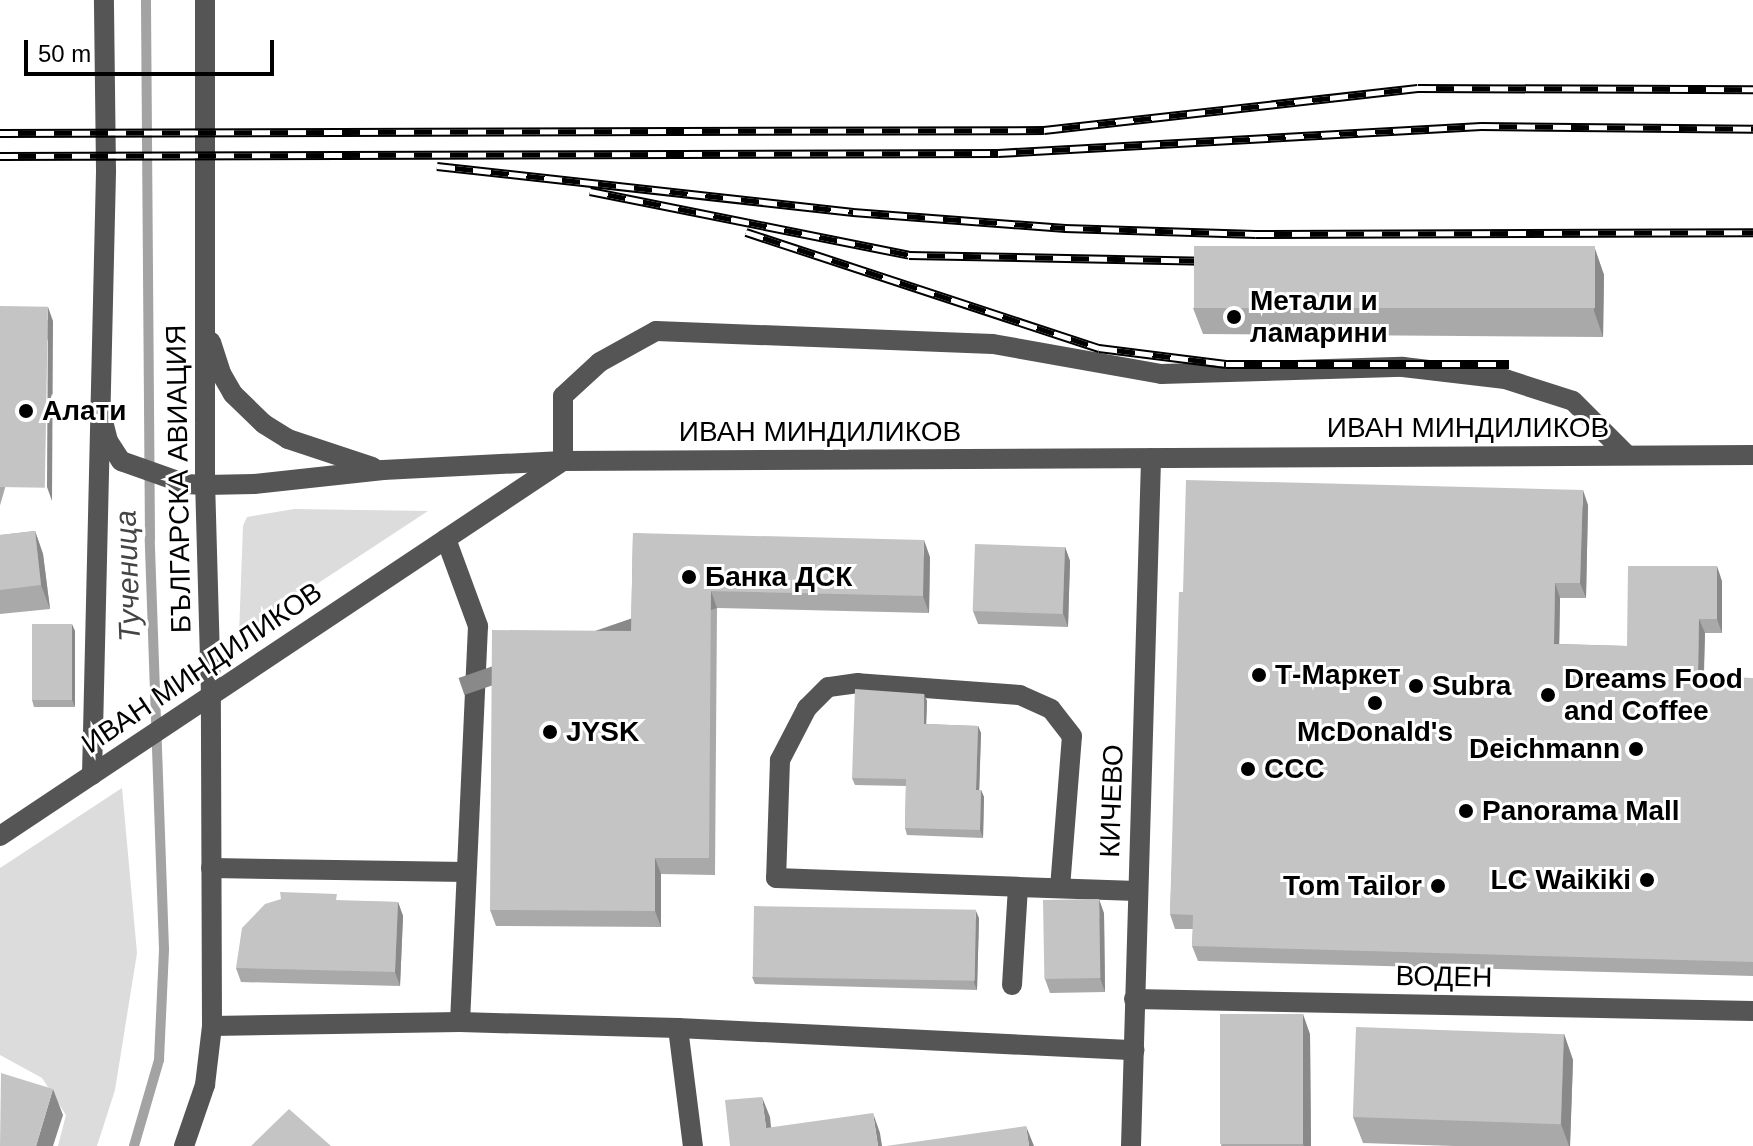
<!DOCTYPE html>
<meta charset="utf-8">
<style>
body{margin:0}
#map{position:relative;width:1753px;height:1146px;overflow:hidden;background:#fff;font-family:Helvetica,sans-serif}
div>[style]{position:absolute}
.green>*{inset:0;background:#dcdcdc}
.stream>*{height:10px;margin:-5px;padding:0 5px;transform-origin:5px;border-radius:5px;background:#a3a3a3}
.minor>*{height:20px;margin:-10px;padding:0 10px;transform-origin:10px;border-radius:10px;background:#555}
.rail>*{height:9px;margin-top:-4.5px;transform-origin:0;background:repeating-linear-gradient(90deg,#fff 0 18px,#000 0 36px);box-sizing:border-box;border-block:2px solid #000}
.wall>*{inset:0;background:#a9a9a9;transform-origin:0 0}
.shaded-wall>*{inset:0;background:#898989;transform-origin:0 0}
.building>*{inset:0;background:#c4c4c4;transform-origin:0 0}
.dots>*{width:22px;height:22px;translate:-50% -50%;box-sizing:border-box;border:4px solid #fff;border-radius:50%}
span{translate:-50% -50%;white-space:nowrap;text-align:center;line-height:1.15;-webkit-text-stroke:6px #fff;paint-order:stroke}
.poi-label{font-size:28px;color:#000;font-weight:700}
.left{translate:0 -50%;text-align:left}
.right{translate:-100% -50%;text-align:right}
.street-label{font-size:28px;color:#000}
.water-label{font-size:30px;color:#444;font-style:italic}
.scale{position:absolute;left:24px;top:40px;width:250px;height:36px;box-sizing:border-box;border:4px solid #000;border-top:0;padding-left:10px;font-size:24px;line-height:28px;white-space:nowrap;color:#000;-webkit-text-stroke:6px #fff;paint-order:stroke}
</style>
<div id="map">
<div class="green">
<i style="clip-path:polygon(294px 509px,428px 511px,239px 635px,243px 526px,247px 517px)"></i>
<i style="clip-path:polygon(122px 788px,137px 953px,115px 1090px,97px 1146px,58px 1146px,66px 1115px,42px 1078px,0 1055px,0 868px)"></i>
</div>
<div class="stream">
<i style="left:134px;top:1146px;width:90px;rotate:-73.8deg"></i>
<i style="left:159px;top:1060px;width:111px;rotate:-87.4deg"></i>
<i style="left:164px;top:949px;width:410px;rotate:-92deg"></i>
<i style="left:150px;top:539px;width:539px;rotate:-90.43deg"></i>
</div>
<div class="minor">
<i style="left:211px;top:342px;width:35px;rotate:72deg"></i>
<i style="left:222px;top:375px;width:22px;rotate:60deg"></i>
<i style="left:233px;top:394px;width:43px;rotate:44.1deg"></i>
<i style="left:264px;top:424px;width:28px;rotate:32deg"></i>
<i style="left:288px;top:439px;width:89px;rotate:18.4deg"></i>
<i style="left:101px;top:413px;width:29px;rotate:76deg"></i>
<i style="left:108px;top:441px;width:24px;rotate:57deg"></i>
<i style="left:121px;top:461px;width:69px;rotate:19.5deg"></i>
<i style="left:186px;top:484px;width:19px;rotate:3deg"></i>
<i style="left:205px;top:485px;width:49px;rotate:-1.2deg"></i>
<i style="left:254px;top:484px;width:130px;rotate:-6.2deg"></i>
<i style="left:383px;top:470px;width:180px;rotate:-2.9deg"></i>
<i style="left:563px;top:461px;width:1190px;rotate:-0.29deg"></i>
<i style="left:563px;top:461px;width:65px;rotate:-90deg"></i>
<i style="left:563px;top:396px;width:50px;rotate:-42.6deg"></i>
<i style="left:600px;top:362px;width:64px;rotate:-29deg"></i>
<i style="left:656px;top:331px;width:337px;rotate:2.2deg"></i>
<i style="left:993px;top:344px;width:171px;rotate:10.1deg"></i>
<i style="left:1161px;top:374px;width:242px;rotate:-1.7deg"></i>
<i style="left:1403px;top:367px;width:103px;rotate:6.7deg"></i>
<i style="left:1505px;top:379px;width:71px;rotate:17.9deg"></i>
<i style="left:1573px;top:401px;width:76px;rotate:45deg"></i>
<i style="left:446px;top:539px;width:93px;rotate:69.8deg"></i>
<i style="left:478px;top:626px;width:396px;rotate:92.6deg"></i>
<i style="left:92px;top:775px;width:605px;rotate:-88.67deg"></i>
<i style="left:106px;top:170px;width:170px;rotate:-90.7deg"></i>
<i style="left:0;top:836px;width:676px;rotate:-33.67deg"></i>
<i style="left:211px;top:868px;width:255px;rotate:0.9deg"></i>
<i style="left:1060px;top:888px;width:152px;rotate:-85.5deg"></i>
<i style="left:1072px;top:736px;width:34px;rotate:-128deg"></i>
<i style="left:1051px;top:709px;width:34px;rotate:-156deg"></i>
<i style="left:1020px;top:695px;width:162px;rotate:-175.8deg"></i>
<i style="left:858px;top:683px;width:30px;rotate:172deg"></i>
<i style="left:828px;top:687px;width:30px;rotate:135deg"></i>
<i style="left:807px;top:708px;width:59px;rotate:117.4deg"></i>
<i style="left:780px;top:760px;width:118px;rotate:91.9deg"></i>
<i style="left:776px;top:878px;width:242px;rotate:2.1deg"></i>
<i style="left:1018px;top:887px;width:119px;rotate:1.9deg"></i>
<i style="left:1012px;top:985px;width:98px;rotate:-86.5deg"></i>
<i style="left:1134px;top:999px;width:619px;rotate:1.11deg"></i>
<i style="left:212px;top:1026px;width:248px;rotate:-0.9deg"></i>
<i style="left:460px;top:1022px;width:218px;rotate:1.6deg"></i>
<i style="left:678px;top:1028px;width:457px;rotate:2.8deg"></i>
<i style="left:678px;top:1028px;width:119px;rotate:82.8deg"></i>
<i style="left:184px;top:1146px;width:65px;rotate:-71deg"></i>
<i style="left:205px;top:1085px;width:59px;rotate:-83.2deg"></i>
<i style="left:212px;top:1026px;width:331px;rotate:-90.2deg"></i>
<i style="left:211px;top:695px;width:210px;rotate:-91.6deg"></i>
<i style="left:205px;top:485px;width:485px;rotate:-90deg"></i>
<i style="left:1131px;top:1146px;width:688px;rotate:-88.33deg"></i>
</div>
<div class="rail">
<i style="left:0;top:133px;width:1044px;rotate:-0.16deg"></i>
<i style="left:1044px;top:130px;width:376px;rotate:-6.4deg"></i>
<i style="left:1418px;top:88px;width:335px;rotate:0.2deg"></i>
<i style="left:0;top:156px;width:998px;rotate:-0.17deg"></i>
<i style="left:998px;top:153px;width:484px;rotate:-3.2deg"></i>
<i style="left:1481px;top:126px;width:272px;rotate:0.6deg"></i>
<i style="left:437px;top:166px;width:419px;rotate:6.3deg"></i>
<i style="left:853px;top:212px;width:213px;rotate:4.3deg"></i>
<i style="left:1065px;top:228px;width:191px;rotate:1.8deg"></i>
<i style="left:1256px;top:234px;width:497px;rotate:-0.2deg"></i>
<i style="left:590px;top:191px;width:325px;rotate:11.3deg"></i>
<i style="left:909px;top:255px;width:307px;rotate:1.1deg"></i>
<i style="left:746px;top:232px;width:372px;rotate:18.2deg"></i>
<i style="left:1099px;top:348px;width:128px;rotate:7.2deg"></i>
<i style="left:1226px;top:364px;width:283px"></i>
</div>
<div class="wall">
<i style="clip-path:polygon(1595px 249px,1604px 275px,1603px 337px,1203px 334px,1193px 308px)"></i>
<i style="left:0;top:306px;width:55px;height:195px;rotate:16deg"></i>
<i style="clip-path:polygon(1588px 505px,1586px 598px,1560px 598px,1559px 644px,1627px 646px,1722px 581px,1722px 633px,1705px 633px,1704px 677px,1753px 678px,1753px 976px,1198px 961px,1192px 946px,1193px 929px,1175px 929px,1170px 914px,1183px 592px)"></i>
<i style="clip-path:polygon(35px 531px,43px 554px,50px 609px,0 614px,0 535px)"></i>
<i style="clip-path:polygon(633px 533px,930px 557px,929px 613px,717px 608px,715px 875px,661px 874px,661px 927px,496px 926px,490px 910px,631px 631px)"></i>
<i style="clip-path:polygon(1065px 547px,1070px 561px,1068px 627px,978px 624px,973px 611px)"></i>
<i style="clip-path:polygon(75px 631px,75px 707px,34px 707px,32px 700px)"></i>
<i style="clip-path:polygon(924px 694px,927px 701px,926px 724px,978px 726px,981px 733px,979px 790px,981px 790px,984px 797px,983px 838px,907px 835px,905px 828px,906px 786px,855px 785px,852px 778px)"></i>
<i style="clip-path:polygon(339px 901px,398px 902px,403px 916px,400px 986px,241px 982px,236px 968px)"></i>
<i style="clip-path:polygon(1104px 913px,1105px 992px,1050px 993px,1045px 979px)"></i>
<i style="clip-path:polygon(979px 918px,977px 990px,755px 984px,752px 977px)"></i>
<i style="clip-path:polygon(1310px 1034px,1311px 1146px,1221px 1146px,1221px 1145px)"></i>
<i style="clip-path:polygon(1564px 1034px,1573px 1060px,1570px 1146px,1454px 1146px,1363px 1143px,1353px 1117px)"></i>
</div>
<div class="shaded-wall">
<i style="clip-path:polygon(1595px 249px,1604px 275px,1603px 337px,1594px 311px)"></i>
<i style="clip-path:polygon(48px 307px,53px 321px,52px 501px,47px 487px)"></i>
<i style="clip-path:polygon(1583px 490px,1588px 505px,1586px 598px,1580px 583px)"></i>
<i style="clip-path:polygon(35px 531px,43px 554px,50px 609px,41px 585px)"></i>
<i style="clip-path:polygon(924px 540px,930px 557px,929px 613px,923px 596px)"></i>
<i style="clip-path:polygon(1065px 547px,1070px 561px,1068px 627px,1063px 613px)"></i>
<i style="clip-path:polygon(1717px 566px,1722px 581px,1722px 633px,1717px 619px)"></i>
<i style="clip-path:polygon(1555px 583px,1560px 598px,1559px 659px,1554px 644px)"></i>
<i style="left:711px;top:591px;width:18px;height:267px;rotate:71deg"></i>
<i style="clip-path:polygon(1699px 619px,1705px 633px,1703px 691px,1698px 677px)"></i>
<i style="clip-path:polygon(72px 624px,75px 631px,75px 707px,72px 700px)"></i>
<i style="clip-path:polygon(924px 694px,927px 701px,926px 731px,924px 724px)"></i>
<i style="clip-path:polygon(978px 726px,981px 733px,979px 797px,976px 790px)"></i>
<i style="clip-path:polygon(981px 790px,984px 797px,983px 838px,980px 830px)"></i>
<i style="clip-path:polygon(655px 858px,661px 874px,661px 927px,655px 911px)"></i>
<i style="clip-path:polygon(1099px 899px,1104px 913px,1105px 992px,1100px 978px)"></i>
<i style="clip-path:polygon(398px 902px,403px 916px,400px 986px,395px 972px)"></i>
<i style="clip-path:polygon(976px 911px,979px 918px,977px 990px,974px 983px)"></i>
<i style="clip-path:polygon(1303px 1014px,1310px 1034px,1311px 1146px,1304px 1146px,1303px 1144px)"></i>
<i style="clip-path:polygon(1564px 1034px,1573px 1060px,1570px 1146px,1569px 1146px,1561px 1124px)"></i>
<i style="clip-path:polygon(53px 1089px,63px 1115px,53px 1146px,36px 1146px)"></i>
<i style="clip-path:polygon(762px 1097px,770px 1117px,773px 1146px,766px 1128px)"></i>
<i style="clip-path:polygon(873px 1113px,880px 1133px,882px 1146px,878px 1146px)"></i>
<i style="clip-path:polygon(1026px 1126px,1034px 1146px,1029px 1146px)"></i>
</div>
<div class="building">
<i style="left:1194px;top:246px;width:401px;height:62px"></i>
<i style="left:0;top:306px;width:48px;height:181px;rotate:1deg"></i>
<i style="clip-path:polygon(1186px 480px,1583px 490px,1580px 583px,1555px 583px,1554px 644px,1627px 646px,1628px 566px,1717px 566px,1717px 619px,1699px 619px,1698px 677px,1753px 678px,1753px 962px,1192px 946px,1193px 915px,1170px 914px,1179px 592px,1183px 592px)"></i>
<i style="clip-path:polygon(35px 531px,41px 585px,0 590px,0 535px)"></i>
<i style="clip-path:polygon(633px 533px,924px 540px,923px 596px,711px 591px,709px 858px,655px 858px,655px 911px,490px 910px,492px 630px,631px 631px)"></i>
<i style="left:975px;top:544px;width:90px;height:67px;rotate:2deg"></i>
<i style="left:32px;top:624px;width:40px;height:76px"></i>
<i style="clip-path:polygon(855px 689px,924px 694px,924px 724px,978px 726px,976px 790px,981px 790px,980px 830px,905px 828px,906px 779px,852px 778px)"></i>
<i style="clip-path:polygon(280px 892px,337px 894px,336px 900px,398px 902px,395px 972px,236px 968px,242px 928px,265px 904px,281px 899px)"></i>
<i style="left:1099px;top:899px;width:79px;height:56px;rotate:89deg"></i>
<i style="left:754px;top:906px;width:222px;height:71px;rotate:1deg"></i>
<i style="left:1303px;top:1014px;width:130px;height:83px;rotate:90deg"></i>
<i style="left:1356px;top:1027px;width:208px;height:90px;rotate:2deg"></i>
<i style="clip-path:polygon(1px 1073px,53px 1089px,36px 1146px,0 1146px)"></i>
<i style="clip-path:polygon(762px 1097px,766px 1128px,873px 1113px,878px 1146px,730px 1146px,725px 1100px)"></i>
<i style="clip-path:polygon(289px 1109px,331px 1146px,251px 1146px)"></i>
<i style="clip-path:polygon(1026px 1126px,1029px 1146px,886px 1146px)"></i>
</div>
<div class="dots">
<i style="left:1234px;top:317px;background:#000"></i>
<i style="left:26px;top:411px;background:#000"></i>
<i style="left:689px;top:577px;background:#000"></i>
<i style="left:1259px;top:675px;background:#000"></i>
<i style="left:1416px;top:686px;background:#000"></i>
<i style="left:1548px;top:695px;background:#000"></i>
<i style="left:1375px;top:703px;background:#000"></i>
<i style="left:550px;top:732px;background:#000"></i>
<i style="left:1636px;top:749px;background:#000"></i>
<i style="left:1248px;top:769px;background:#000"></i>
<i style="left:1466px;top:811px;background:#000"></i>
<i style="left:1647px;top:880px;background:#000"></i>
<i style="left:1438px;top:886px;background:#000"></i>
</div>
<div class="poi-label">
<span class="left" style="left:1250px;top:317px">Метали и<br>ламарини</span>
<span class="left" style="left:42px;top:411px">Алати</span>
<span class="left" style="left:705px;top:577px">Банка ДСК</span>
<span class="left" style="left:1275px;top:675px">Т-Маркет</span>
<span class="left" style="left:1564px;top:695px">Dreams Food<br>and Coffee</span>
<span class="left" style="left:1432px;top:686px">Subra</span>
<span class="left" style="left:566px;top:732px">JYSK</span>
<span style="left:1375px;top:732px">McDonald's</span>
<span class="right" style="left:1620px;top:749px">Deichmann</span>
<span class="left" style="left:1264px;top:769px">CCC</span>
<span class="left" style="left:1482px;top:811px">Panorama Mall</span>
<span class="right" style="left:1631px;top:880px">LC Waikiki</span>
<span class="right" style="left:1422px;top:886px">Tom Tailor</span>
</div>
<div class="street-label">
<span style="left:1468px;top:428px">ИВАН МИНДИЛИКОВ</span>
<span style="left:820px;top:432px">ИВАН МИНДИЛИКОВ</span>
<span style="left:179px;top:479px;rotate:-91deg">БЪЛГАРСКА АВИАЦИЯ</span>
<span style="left:202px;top:668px;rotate:-34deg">ИВАН МИНДИЛИКОВ</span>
<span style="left:1112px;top:801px;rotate:-88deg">КИЧЕВО</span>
<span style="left:1444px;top:977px;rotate:1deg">ВОДЕН</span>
</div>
<div class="water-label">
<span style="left:128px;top:576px;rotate:-92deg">Тученица</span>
</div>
<div class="scale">50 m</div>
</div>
